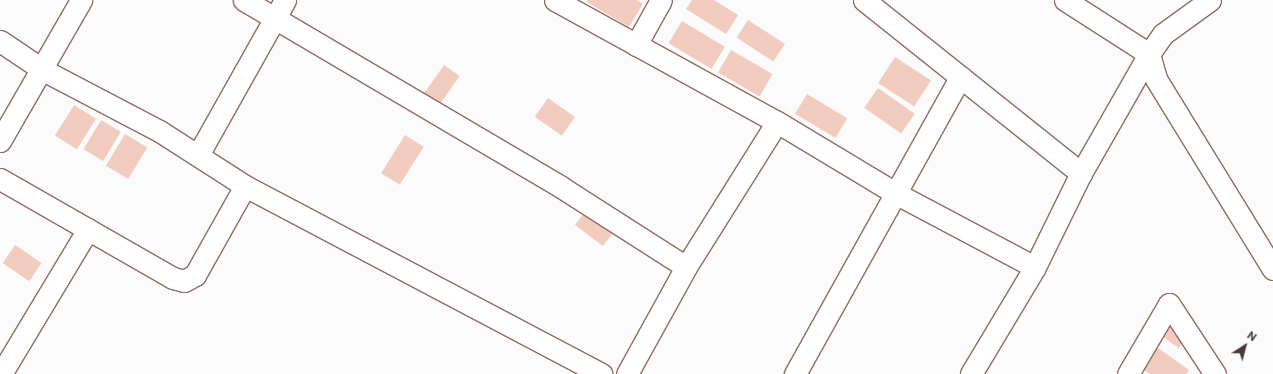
<!DOCTYPE html>
<style>
body{margin:0}
#map{position:relative;width:1273px;height:374px;overflow:hidden;background:#fbfbfb;font-family:Commissioner,sans-serif}
div>[style]{position:absolute}
.building>*{inset:0;background:#f2ccbe;transform-origin:0 0}
.roads{filter:drop-shadow(1px 0 #906d61) drop-shadow(-1px 0 #906d61) drop-shadow(0 1px #906d61) drop-shadow(0 -1px #906d61)}
.minor>*{height:21px;margin:-10.5px;padding:0 10.5px;transform-origin:10.5px;border-radius:10.5px;background:#fff}
span{translate:-50% -50%;white-space:nowrap;text-align:center;line-height:1.15;-webkit-text-stroke:4px #fff;paint-order:stroke}
.north{position:absolute;left:1225px;top:326px;width:40px;height:40px;-webkit-text-stroke:3px #fff;paint-order:stroke;rotate:36deg;font-size:11px;font-weight:700;line-height:16px;text-align:center;color:#483933}
.north::after{content:'';display:block;margin:auto;width:14px;height:18px;background:#483933;clip-path:polygon(50% 0,100% 100%,50% 72%,0 100%)}
</style>
<div id="map">
<div class="building">
<i style="clip-path:polygon(588px 0,637px 0,643px 4px,629px 27px,587px 2px)"></i>
<i style="clip-path:polygon(692px 0,714px 0,738px 15px,726px 34px,686px 9px)"></i>
<i style="left:748px;top:20px;width:44px;height:21px;rotate:33deg"></i>
<i style="left:682px;top:21px;width:50px;height:26px;rotate:31deg"></i>
<i style="left:731px;top:50px;width:48px;height:26px;rotate:30deg"></i>
<i style="left:895px;top:57px;width:43px;height:31px;rotate:33deg"></i>
<i style="left:444px;top:65px;width:19px;height:40px;rotate:35deg"></i>
<i style="left:878px;top:88px;width:45px;height:24px;rotate:35deg"></i>
<i style="left:807px;top:94px;width:47px;height:23px;rotate:31deg"></i>
<i style="left:548px;top:98px;width:33px;height:23px;rotate:35deg"></i>
<i style="left:74px;top:105px;width:26px;height:36px;rotate:32deg"></i>
<i style="left:101px;top:120px;width:23px;height:34px;rotate:31deg"></i>
<i style="left:125px;top:134px;width:26px;height:37px;rotate:31deg"></i>
<i style="left:405px;top:135px;width:22px;height:45px;rotate:32deg"></i>
<i style="left:587px;top:209px;width:35px;height:20px;rotate:37deg"></i>
<i style="left:15px;top:245px;width:32px;height:22px;rotate:34deg"></i>
<i style="left:1165px;top:323px;width:26px;height:12px;rotate:37deg"></i>
<i style="clip-path:polygon(1154px 345px,1189px 370px,1186px 374px,1150px 374px,1139px 367px)"></i>
</div>
<div class="roads">
<div class="minor">
<i style="left:244px;top:0;width:368px;rotate:30.5deg"></i>
<i style="left:561px;top:187px;width:148px;rotate:32.6deg"></i>
<i style="left:686px;top:267px;width:171px;rotate:-57.9deg"></i>
<i style="left:555px;top:0;width:253px;rotate:28.8deg"></i>
<i style="left:777px;top:122px;width:138px;rotate:31deg"></i>
<i style="left:895px;top:193px;width:158px;rotate:27.9deg"></i>
<i style="left:1035px;top:267px;width:125px;rotate:120.9deg"></i>
<i style="left:864px;top:0;width:278px;rotate:38.6deg"></i>
<i style="left:1081px;top:173px;width:105px;rotate:116.1deg"></i>
<i style="left:1065px;top:0;width:100px;rotate:32.7deg"></i>
<i style="left:1149px;top:54px;width:137px;rotate:119.7deg"></i>
<i style="left:1210px;top:0;width:58px;rotate:144.1deg"></i>
<i style="left:1163px;top:34px;width:24px;rotate:125deg"></i>
<i style="left:1149px;top:54px;width:26px;rotate:74deg"></i>
<i style="left:1156px;top:79px;width:223px;rotate:58.4deg"></i>
<i style="left:0;top:41px;width:52px;rotate:34deg"></i>
<i style="left:43px;top:70px;width:133px;rotate:27.7deg"></i>
<i style="left:161px;top:132px;width:100px;rotate:32.7deg"></i>
<i style="left:245px;top:186px;width:403px;rotate:27.8deg"></i>
<i style="left:636px;top:45px;width:51px;rotate:-60.9deg"></i>
<i style="left:0;top:141px;width:163px;rotate:-60.1deg"></i>
<i style="left:198px;top:155px;width:178px;rotate:-60.7deg"></i>
<i style="left:0;top:179px;width:199px;rotate:29.8deg"></i>
<i style="left:173px;top:278px;width:11px;rotate:15deg"></i>
<i style="left:184px;top:281px;width:13px;rotate:-29deg"></i>
<i style="left:195px;top:275px;width:102px;rotate:-60.7deg"></i>
<i style="left:1px;top:374px;width:169px;rotate:-59deg"></i>
<i style="left:627px;top:374px;width:122px;rotate:-61.1deg"></i>
<i style="left:795px;top:374px;width:340px;rotate:-60.9deg"></i>
<i style="left:1128px;top:374px;width:81px;rotate:-59.6deg"></i>
<i style="left:1169px;top:304px;width:84px;rotate:56.7deg"></i>
</div>
</div>
<div class="north">N</div>
</div>
